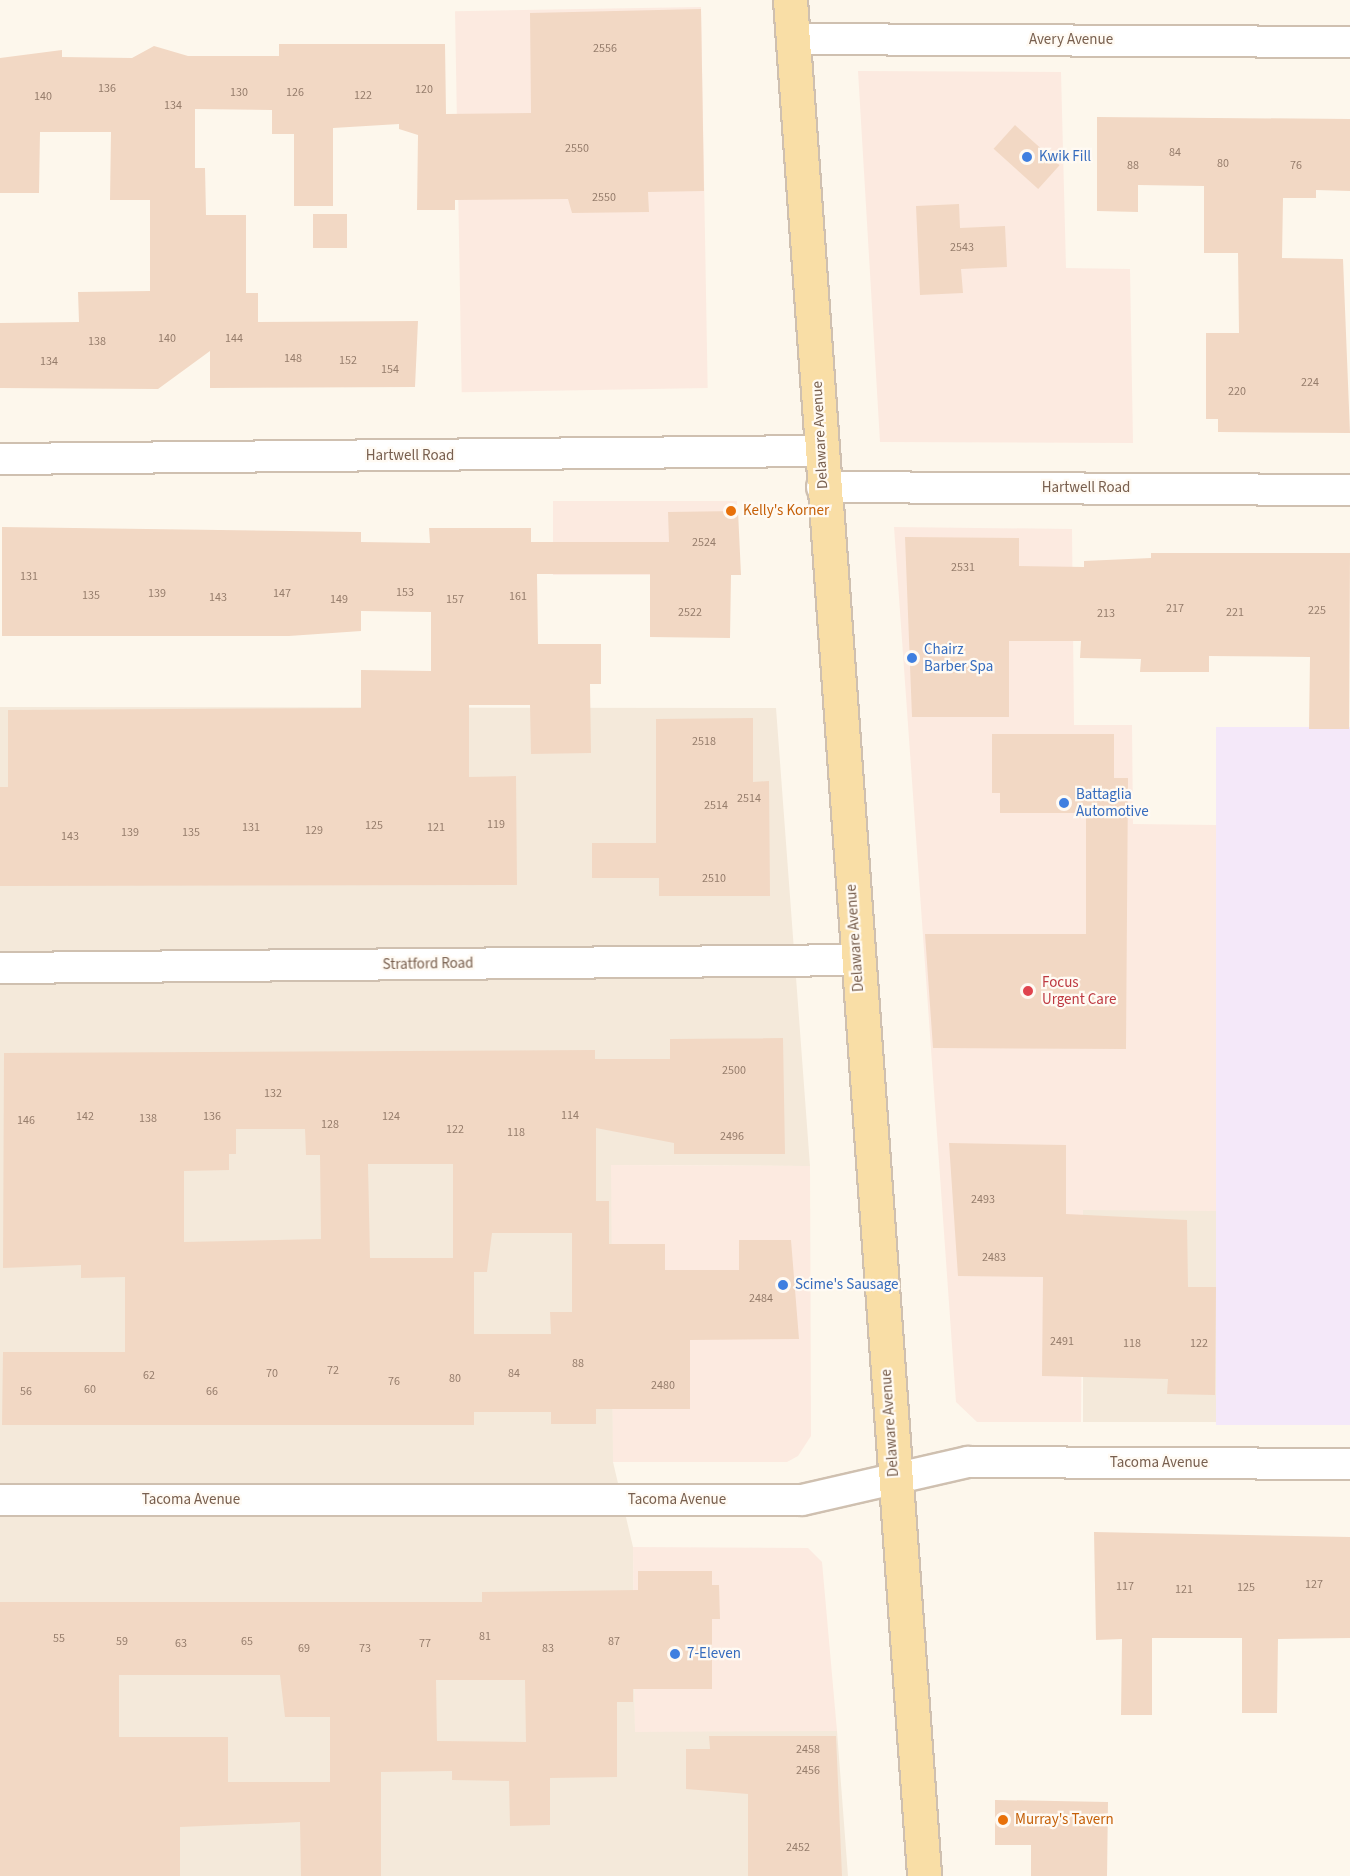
<!DOCTYPE html>
<style>
body{margin:0}
#map{position:relative;width:1350px;height:1876px;overflow:hidden;background:#fdf7ec;font-family:"Source Sans 3",sans-serif}
div>[style]{position:absolute}
.residential>*{inset:0;background:#f4e9da;transform-origin:0 0}
.commercial>*{inset:0;background:#fceae0;transform-origin:0 0}
.education>*{inset:0;background:#f4e8f9;transform-origin:0 0}
.building>*{inset:0;background:#f2d8c4;transform-origin:0 0}
.roads{filter:drop-shadow(2px 0 #cfc0b0) drop-shadow(-2px 0 #cfc0b0) drop-shadow(0 2px #cfc0b0) drop-shadow(0 -2px #cfc0b0)}
.minor>*{height:30px;margin:-15px;padding:0 15px;transform-origin:15px;border-radius:15px;background:#fff}
.primary>*{height:33px;margin:-16.5px;padding:0 16.5px;transform-origin:16.5px;border-radius:16.5px;background:#f9dea6}
.dots>*{width:16px;height:16px;translate:-50% -50%;box-sizing:border-box;border:3px solid #fffaf3;border-radius:50%}
span{translate:-50% -50%;white-space:nowrap;text-align:center;line-height:1.15;-webkit-text-stroke:4.5px #fffaf3;paint-order:stroke}
.number-label{font-size:12px;color:#967d6c}
.number-label span{-webkit-text-stroke-width:0}
.street-label{font-size:15px;color:#785f4e}
.shop-label{font-size:15px;color:#366cbe}
.left{translate:0 -50%;text-align:left}
.food-label{font-size:15px;color:#c56008}
.health-label{font-size:15px;color:#be3a42}
</style>
<div id="map">
<div class="residential">
<i style="clip-path:polygon(0 707px,776px 708px,810px 1166px,612px 1165px,613px 1462px,633px 1547px,635px 1731px,837px 1731px,848px 1876px,0 1876px)"></i>
<i style="left:1083px;top:1210px;width:135px;height:212px"></i>
</div>
<div class="commercial">
<i style="left:701px;top:7px;width:381px;height:246px;rotate:89deg"></i>
<i style="clip-path:polygon(858px 71px,1061px 72px,1066px 268px,1130px 269px,1133px 443px,880px 442px)"></i>
<i style="left:553px;top:501px;width:184px;height:74px"></i>
<i style="clip-path:polygon(894px 527px,1072px 529px,1074px 725px,1132px 725px,1133px 824px,1217px 825px,1218px 1211px,1083px 1210px,1081px 1422px,977px 1422px,956px 1402px)"></i>
<i style="clip-path:polygon(611px 1165px,810px 1166px,811px 1436px,798px 1456px,787px 1462px,613px 1462px)"></i>
<i style="clip-path:polygon(633px 1547px,808px 1548px,822px 1562px,837px 1731px,635px 1732px)"></i>
</div>
<div class="education">
<i style="left:1216px;top:727px;width:134px;height:698px"></i>
</div>
<div class="building">
<i style="clip-path:polygon(701px 9px,704px 191px,648px 192px,649px 212px,572px 213px,568px 199px,455px 200px,455px 210px,417px 210px,418px 135px,399px 129px,399px 124px,333px 128px,333px 206px,294px 206px,294px 134px,272px 134px,272px 110px,195px 109px,195px 168px,205px 168px,206px 215px,246px 215px,246px 293px,258px 293px,258px 322px,418px 321px,415px 387px,210px 388px,210px 351px,158px 389px,0 388px,0 323px,79px 322px,78px 292px,150px 291px,150px 200px,110px 200px,111px 132px,40px 132px,39px 193px,0 193px,0 58px,62px 50px,62px 57px,132px 58px,154px 46px,188px 56px,279px 56px,279px 44px,445px 44px,446px 114px,531px 113px,530px 13px)"></i>
<i style="clip-path:polygon(1097px 117px,1350px 119px,1350px 191px,1316px 190px,1316px 198px,1283px 198px,1282px 258px,1343px 259px,1350px 433px,1218px 432px,1218px 419px,1206px 419px,1206px 333px,1239px 333px,1238px 253px,1204px 253px,1204px 186px,1138px 185px,1138px 212px,1097px 211px)"></i>
<i style="left:1015px;top:125px;width:60px;height:32px;rotate:42deg"></i>
<i style="clip-path:polygon(959px 204px,960px 228px,1005px 226px,1007px 267px,961px 269px,963px 293px,920px 295px,916px 206px)"></i>
<i style="left:313px;top:214px;width:34px;height:34px"></i>
<i style="clip-path:polygon(738px 511px,741px 575px,731px 575px,730px 638px,650px 637px,650px 574px,537px 574px,538px 644px,601px 644px,601px 684px,590px 684px,591px 753px,531px 754px,530px 705px,469px 705px,469px 777px,516px 776px,517px 885px,0 886px,0 787px,8px 787px,8px 710px,361px 708px,361px 670px,431px 671px,431px 612px,361px 611px,361px 631px,289px 636px,2px 636px,2px 527px,361px 532px,361px 542px,430px 543px,429px 528px,531px 528px,531px 542px,669px 542px,668px 512px)"></i>
<i style="clip-path:polygon(905px 537px,1019px 538px,1019px 566px,1084px 567px,1084px 561px,1151px 558px,1151px 553px,1350px 553px,1349px 729px,1309px 729px,1310px 657px,1209px 656px,1209px 672px,1140px 672px,1141px 659px,1080px 658px,1081px 641px,1009px 641px,1009px 717px,912px 717px)"></i>
<i style="clip-path:polygon(753px 718px,753px 782px,769px 781px,770px 896px,659px 896px,659px 878px,592px 878px,592px 843px,656px 843px,656px 719px)"></i>
<i style="clip-path:polygon(992px 734px,1114px 734px,1114px 778px,1128px 778px,1126px 1049px,933px 1048px,925px 934px,1086px 934px,1086px 813px,1000px 813px,1000px 793px,992px 793px)"></i>
<i style="clip-path:polygon(evenodd,783px 1038px,785px 1154px,674px 1154px,674px 1143px,596px 1128px,596px 1201px,609px 1201px,609px 1244px,665px 1244px,665px 1270px,739px 1270px,739px 1240px,791px 1240px,799px 1339px,690px 1340px,690px 1409px,596px 1409px,596px 1424px,551px 1424px,551px 1412px,474px 1412px,474px 1425px,2px 1425px,3px 1352px,125px 1352px,125px 1277px,81px 1278px,81px 1265px,3px 1268px,4px 1053px,595px 1050px,595px 1059px,670px 1059px,670px 1039px,783px 1038px,236px 1129px,305px 1129px,306px 1155px,320px 1155px,321px 1239px,184px 1242px,184px 1171px,229px 1170px,229px 1154px,236px 1154px,236px 1129px,783px 1038px,368px 1164px,453px 1164px,453px 1258px,370px 1258px,368px 1164px,783px 1038px,492px 1233px,572px 1233px,572px 1312px,550px 1312px,551px 1334px,474px 1334px,474px 1272px,487px 1272px,492px 1233px)"></i>
<i style="clip-path:polygon(949px 1143px,1066px 1145px,1066px 1214px,1187px 1220px,1188px 1287px,1216px 1287px,1215px 1395px,1167px 1394px,1168px 1379px,1042px 1376px,1043px 1277px,958px 1276px)"></i>
<i style="clip-path:polygon(1094px 1532px,1350px 1537px,1350px 1638px,1278px 1639px,1277px 1713px,1242px 1713px,1242px 1638px,1152px 1638px,1152px 1715px,1121px 1715px,1122px 1639px,1096px 1640px)"></i>
<i style="clip-path:polygon(evenodd,638px 1571px,712px 1571px,712px 1585px,719px 1585px,720px 1619px,712px 1619px,712px 1689px,633px 1689px,633px 1702px,617px 1702px,617px 1777px,550px 1778px,550px 1825px,510px 1826px,509px 1781px,452px 1780px,452px 1771px,381px 1772px,381px 1876px,301px 1876px,300px 1822px,180px 1827px,180px 1876px,0 1876px,0 1602px,482px 1602px,482px 1592px,638px 1590px,638px 1571px,119px 1675px,280px 1675px,285px 1717px,330px 1717px,330px 1782px,228px 1782px,228px 1737px,119px 1737px,119px 1675px,638px 1571px,436px 1680px,525px 1680px,526px 1742px,437px 1741px,436px 1680px)"></i>
<i style="clip-path:polygon(709px 1736px,836px 1736px,842px 1876px,748px 1876px,748px 1794px,686px 1789px,686px 1749px,710px 1749px)"></i>
<i style="clip-path:polygon(995px 1800px,1108px 1802px,1107px 1876px,1031px 1876px,1031px 1845px,995px 1845px)"></i>
</div>
<div class="roads">
<div class="minor">
<i style="left:793px;top:39px;width:557px;rotate:0.31deg"></i>
<i style="left:0;top:459px;width:820px;rotate:-0.56deg"></i>
<i style="left:822px;top:487px;width:528px;rotate:0.33deg"></i>
<i style="left:0;top:968px;width:857px;rotate:-0.53deg"></i>
<i style="left:0;top:1500px;width:802px"></i>
<i style="left:802px;top:1500px;width:170px;rotate:-12.9deg"></i>
<i style="left:968px;top:1462px;width:382px;rotate:0.3deg"></i>
</div>
<div class="primary">
<i style="left:790px;top:0;width:1881px;rotate:85.91deg"></i>
</div>
</div>
<div class="dots">
<i style="left:1027px;top:157px;background:#3f7fe0"></i>
<i style="left:731px;top:511px;background:#e8710a"></i>
<i style="left:912px;top:658px;background:#3f7fe0"></i>
<i style="left:1064px;top:803px;background:#3f7fe0"></i>
<i style="left:1028px;top:991px;background:#e0444e"></i>
<i style="left:783px;top:1285px;background:#3f7fe0"></i>
<i style="left:675px;top:1654px;background:#3f7fe0"></i>
<i style="left:1003px;top:1820px;background:#e8710a"></i>
</div>
<div class="number-label">
<span style="left:605px;top:49px">2556</span>
<span style="left:107px;top:89px">136</span>
<span style="left:424px;top:90px">120</span>
<span style="left:239px;top:93px">130</span>
<span style="left:295px;top:93px">126</span>
<span style="left:363px;top:96px">122</span>
<span style="left:43px;top:97px">140</span>
<span style="left:173px;top:106px">134</span>
<span style="left:577px;top:149px">2550</span>
<span style="left:1175px;top:153px">84</span>
<span style="left:1223px;top:164px">80</span>
<span style="left:1133px;top:166px">88</span>
<span style="left:1296px;top:166px">76</span>
<span style="left:604px;top:198px">2550</span>
<span style="left:962px;top:248px">2543</span>
<span style="left:167px;top:339px">140</span>
<span style="left:234px;top:339px">144</span>
<span style="left:97px;top:342px">138</span>
<span style="left:293px;top:359px">148</span>
<span style="left:348px;top:361px">152</span>
<span style="left:49px;top:362px">134</span>
<span style="left:390px;top:370px">154</span>
<span style="left:1310px;top:383px">224</span>
<span style="left:1237px;top:392px">220</span>
<span style="left:704px;top:543px">2524</span>
<span style="left:963px;top:568px">2531</span>
<span style="left:29px;top:577px">131</span>
<span style="left:405px;top:593px">153</span>
<span style="left:157px;top:594px">139</span>
<span style="left:282px;top:594px">147</span>
<span style="left:91px;top:596px">135</span>
<span style="left:518px;top:597px">161</span>
<span style="left:218px;top:598px">143</span>
<span style="left:339px;top:600px">149</span>
<span style="left:455px;top:600px">157</span>
<span style="left:1175px;top:609px">217</span>
<span style="left:1317px;top:611px">225</span>
<span style="left:690px;top:613px">2522</span>
<span style="left:1235px;top:613px">221</span>
<span style="left:1106px;top:614px">213</span>
<span style="left:704px;top:742px">2518</span>
<span style="left:749px;top:799px">2514</span>
<span style="left:716px;top:806px">2514</span>
<span style="left:496px;top:825px">119</span>
<span style="left:374px;top:826px">125</span>
<span style="left:251px;top:828px">131</span>
<span style="left:436px;top:828px">121</span>
<span style="left:314px;top:831px">129</span>
<span style="left:130px;top:833px">139</span>
<span style="left:191px;top:833px">135</span>
<span style="left:70px;top:837px">143</span>
<span style="left:714px;top:879px">2510</span>
<span style="left:734px;top:1071px">2500</span>
<span style="left:273px;top:1094px">132</span>
<span style="left:570px;top:1116px">114</span>
<span style="left:85px;top:1117px">142</span>
<span style="left:212px;top:1117px">136</span>
<span style="left:391px;top:1117px">124</span>
<span style="left:148px;top:1119px">138</span>
<span style="left:26px;top:1121px">146</span>
<span style="left:330px;top:1125px">128</span>
<span style="left:455px;top:1130px">122</span>
<span style="left:516px;top:1133px">118</span>
<span style="left:732px;top:1137px">2496</span>
<span style="left:983px;top:1200px">2493</span>
<span style="left:994px;top:1258px">2483</span>
<span style="left:761px;top:1299px">2484</span>
<span style="left:1062px;top:1342px">2491</span>
<span style="left:1132px;top:1344px">118</span>
<span style="left:1199px;top:1344px">122</span>
<span style="left:578px;top:1364px">88</span>
<span style="left:333px;top:1371px">72</span>
<span style="left:272px;top:1374px">70</span>
<span style="left:514px;top:1374px">84</span>
<span style="left:149px;top:1376px">62</span>
<span style="left:455px;top:1379px">80</span>
<span style="left:394px;top:1382px">76</span>
<span style="left:663px;top:1386px">2480</span>
<span style="left:90px;top:1390px">60</span>
<span style="left:26px;top:1392px">56</span>
<span style="left:212px;top:1392px">66</span>
<span style="left:1314px;top:1585px">127</span>
<span style="left:1125px;top:1587px">117</span>
<span style="left:1246px;top:1588px">125</span>
<span style="left:1184px;top:1590px">121</span>
<span style="left:485px;top:1637px">81</span>
<span style="left:59px;top:1639px">55</span>
<span style="left:122px;top:1642px">59</span>
<span style="left:247px;top:1642px">65</span>
<span style="left:614px;top:1642px">87</span>
<span style="left:181px;top:1644px">63</span>
<span style="left:425px;top:1644px">77</span>
<span style="left:304px;top:1649px">69</span>
<span style="left:365px;top:1649px">73</span>
<span style="left:548px;top:1649px">83</span>
<span style="left:808px;top:1750px">2458</span>
<span style="left:808px;top:1771px">2456</span>
<span style="left:798px;top:1848px">2452</span>
</div>
<div class="street-label">
<span style="left:1071px;top:40px">Avery Avenue</span>
<span style="left:820px;top:435px;rotate:-93deg">Delaware Avenue</span>
<span style="left:410px;top:456px">Hartwell Road</span>
<span style="left:1086px;top:488px">Hartwell Road</span>
<span style="left:855px;top:938px;rotate:-94deg">Delaware Avenue</span>
<span style="left:428px;top:964px;rotate:-1deg">Stratford Road</span>
<span style="left:890px;top:1423px;rotate:-94deg">Delaware Avenue</span>
<span style="left:1159px;top:1463px">Tacoma Avenue</span>
<span style="left:191px;top:1500px">Tacoma Avenue</span>
<span style="left:677px;top:1500px">Tacoma Avenue</span>
</div>
<div class="shop-label">
<span class="left" style="left:1039px;top:157px">Kwik Fill</span>
<span class="left" style="left:924px;top:658px">Chairz<br>Barber Spa</span>
<span class="left" style="left:1076px;top:803px">Battaglia<br>Automotive</span>
<span class="left" style="left:795px;top:1285px">Scime's Sausage</span>
<span class="left" style="left:687px;top:1654px">7-Eleven</span>
</div>
<div class="food-label">
<span class="left" style="left:743px;top:511px">Kelly's Korner</span>
<span class="left" style="left:1015px;top:1820px">Murray's Tavern</span>
</div>
<div class="health-label">
<span class="left" style="left:1042px;top:991px">Focus<br>Urgent Care</span>
</div>
</div>
